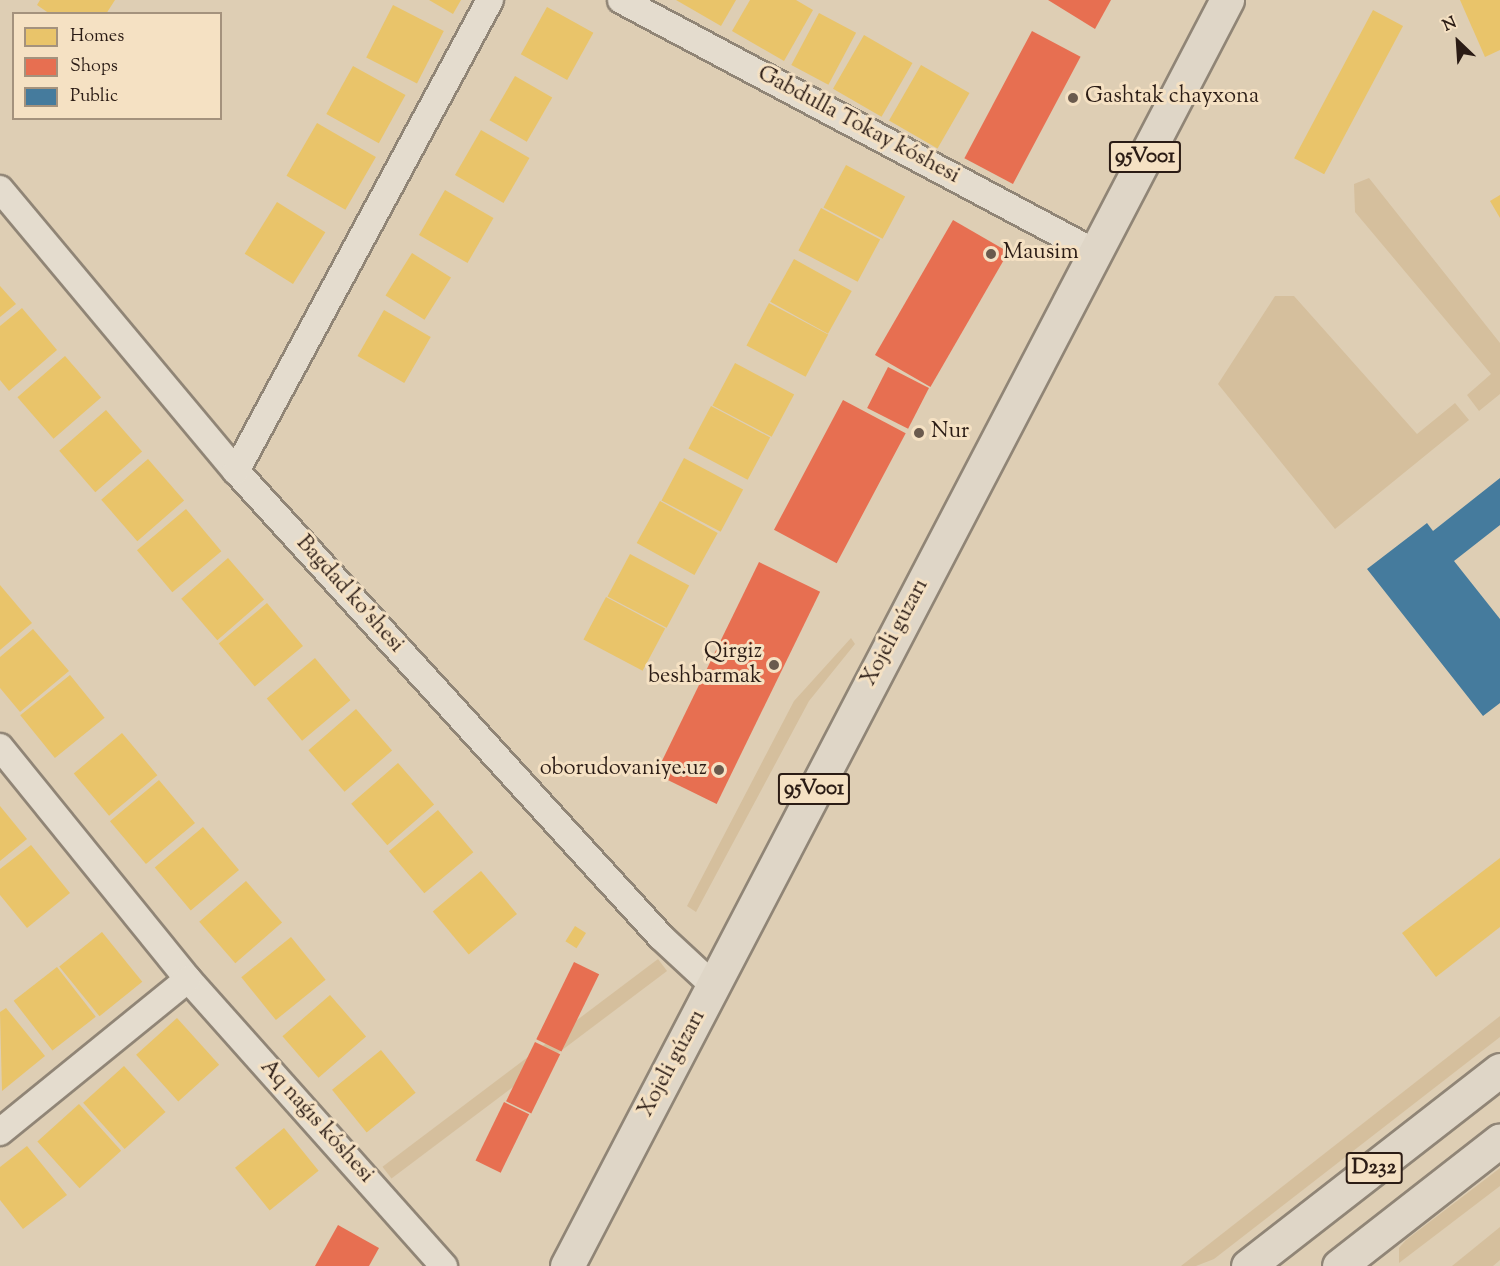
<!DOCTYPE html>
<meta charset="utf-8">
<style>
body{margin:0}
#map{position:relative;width:1500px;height:1266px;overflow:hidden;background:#deceb4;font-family:"Sorts Mill Goudy",serif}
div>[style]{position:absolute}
.green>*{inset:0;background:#d5bf9d;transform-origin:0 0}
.homes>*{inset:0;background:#e9c46a;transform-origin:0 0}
.shops>*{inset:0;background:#e76f51;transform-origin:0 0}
.public>*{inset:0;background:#457b9d}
.roads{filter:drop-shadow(2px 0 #908576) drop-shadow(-2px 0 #908576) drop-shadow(0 2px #908576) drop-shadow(0 -2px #908576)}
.minor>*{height:26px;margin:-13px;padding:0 13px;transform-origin:13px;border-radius:13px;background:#e4dcce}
.primary>*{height:33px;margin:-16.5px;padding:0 16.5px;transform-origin:16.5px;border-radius:16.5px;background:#dfd6c7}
.dots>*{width:16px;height:16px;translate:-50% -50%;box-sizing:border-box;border:3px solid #f5e1c3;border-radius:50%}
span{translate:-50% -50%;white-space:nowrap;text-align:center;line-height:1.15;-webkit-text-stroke:6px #f5e1c3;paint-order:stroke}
.shield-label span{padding:2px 4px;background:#f5e1c3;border:2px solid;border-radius:4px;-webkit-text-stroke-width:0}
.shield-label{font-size:21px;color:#2b1c15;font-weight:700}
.poi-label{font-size:22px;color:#2b1c15}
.left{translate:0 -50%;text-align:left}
.right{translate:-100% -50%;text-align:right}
.street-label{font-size:22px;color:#2b1c15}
.legend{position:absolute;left:12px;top:12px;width:210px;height:108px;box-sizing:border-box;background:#f5e1c3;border:2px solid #a4927d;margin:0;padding:8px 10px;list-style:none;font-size:18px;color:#2b1c15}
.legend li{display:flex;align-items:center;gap:12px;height:30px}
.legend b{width:30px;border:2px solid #a4927d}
.north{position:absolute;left:1428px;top:12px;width:60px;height:60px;-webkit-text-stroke:4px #f5e1c3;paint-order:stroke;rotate:335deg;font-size:16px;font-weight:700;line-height:24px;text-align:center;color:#2b1c15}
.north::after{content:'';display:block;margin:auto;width:21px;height:27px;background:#2b1c15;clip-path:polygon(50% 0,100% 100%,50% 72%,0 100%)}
</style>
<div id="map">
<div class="green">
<i style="clip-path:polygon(1369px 178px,1500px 343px,1500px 394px,1479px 411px,1467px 395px,1491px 374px,1355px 212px,1354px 184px)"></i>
<i style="clip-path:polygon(1275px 296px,1294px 296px,1417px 434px,1455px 403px,1469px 420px,1335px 529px,1218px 384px)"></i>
<i style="clip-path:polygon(851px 638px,855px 644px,809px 701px,696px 912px,687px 906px,794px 701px)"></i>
<i style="left:658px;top:959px;width:15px;height:345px;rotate:53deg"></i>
<i style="clip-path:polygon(1500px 1016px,1500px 1037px,1214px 1259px,1196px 1266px,1181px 1266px)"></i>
<i style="clip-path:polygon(1500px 1168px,1500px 1186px,1399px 1263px,1399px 1248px,1406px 1240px)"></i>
<i style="clip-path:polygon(1500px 1227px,1500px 1260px,1493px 1266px,1452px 1266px)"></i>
</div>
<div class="homes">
<i style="clip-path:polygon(40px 0,115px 0,106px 14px,50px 14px,37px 5px)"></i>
<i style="clip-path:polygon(429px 0,461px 0,453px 14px)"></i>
<i style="clip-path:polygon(676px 0,736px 0,721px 26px)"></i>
<i style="clip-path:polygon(750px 0,796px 0,813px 10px,784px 61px,732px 31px)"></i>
<i style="clip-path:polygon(1460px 0,1500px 0,1500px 50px,1485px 57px)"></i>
<i style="left:393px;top:5px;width:57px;height:59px;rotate:27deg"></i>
<i style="left:547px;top:7px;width:53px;height:54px;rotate:29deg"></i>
<i style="left:1373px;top:10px;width:34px;height:168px;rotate:28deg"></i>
<i style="left:819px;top:13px;width:42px;height:59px;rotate:28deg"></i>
<i style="left:864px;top:35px;width:56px;height:62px;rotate:30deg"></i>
<i style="left:921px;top:65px;width:56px;height:64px;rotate:30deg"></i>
<i style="left:353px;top:66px;width:60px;height:55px;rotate:29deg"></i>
<i style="left:515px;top:76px;width:43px;height:51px;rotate:30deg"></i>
<i style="left:317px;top:123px;width:68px;height:61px;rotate:30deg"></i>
<i style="left:481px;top:130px;width:56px;height:52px;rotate:30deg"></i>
<i style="left:846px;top:165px;width:67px;height:48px;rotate:28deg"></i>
<i style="left:445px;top:190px;width:56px;height:52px;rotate:30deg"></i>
<i style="clip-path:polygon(1500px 195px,1500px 218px,1490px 201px)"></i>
<i style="left:277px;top:202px;width:57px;height:61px;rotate:32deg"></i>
<i style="left:821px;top:208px;width:67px;height:48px;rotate:28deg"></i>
<i style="left:412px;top:253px;width:46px;height:50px;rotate:32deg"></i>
<i style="left:794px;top:259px;width:66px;height:49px;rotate:29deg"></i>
<i style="clip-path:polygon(0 286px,16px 304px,0 317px)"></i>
<i style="left:769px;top:303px;width:67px;height:48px;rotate:28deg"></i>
<i style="clip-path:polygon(22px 308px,57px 350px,9px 391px,0 380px,0 326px)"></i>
<i style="left:384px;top:310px;width:54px;height:53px;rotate:30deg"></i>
<i style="left:65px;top:356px;width:55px;height:63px;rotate:49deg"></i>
<i style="left:735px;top:363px;width:67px;height:48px;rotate:28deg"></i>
<i style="left:711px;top:406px;width:67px;height:48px;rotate:28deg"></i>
<i style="left:106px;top:410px;width:55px;height:62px;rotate:49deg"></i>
<i style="left:684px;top:458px;width:67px;height:48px;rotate:28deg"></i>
<i style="left:148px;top:459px;width:55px;height:62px;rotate:49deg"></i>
<i style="left:660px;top:501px;width:66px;height:48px;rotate:29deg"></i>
<i style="left:186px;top:509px;width:55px;height:64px;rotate:50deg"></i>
<i style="left:630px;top:554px;width:67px;height:48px;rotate:28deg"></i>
<i style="left:228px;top:558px;width:55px;height:62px;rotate:49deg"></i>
<i style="clip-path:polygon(0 585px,32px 623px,0 650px)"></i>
<i style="left:606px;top:597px;width:67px;height:48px;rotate:28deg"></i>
<i style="left:267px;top:603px;width:56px;height:63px;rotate:50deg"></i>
<i style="clip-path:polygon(33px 629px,69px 671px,20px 712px,0 688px,0 657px)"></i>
<i style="left:315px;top:658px;width:55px;height:63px;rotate:50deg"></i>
<i style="left:70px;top:675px;width:55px;height:64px;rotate:51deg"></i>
<i style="left:356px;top:709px;width:55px;height:63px;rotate:49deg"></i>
<i style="left:122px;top:733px;width:55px;height:63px;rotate:50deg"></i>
<i style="left:398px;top:763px;width:55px;height:62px;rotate:49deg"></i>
<i style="left:159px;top:780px;width:56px;height:64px;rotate:50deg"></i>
<i style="clip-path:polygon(0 806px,27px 839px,0 861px)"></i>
<i style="left:438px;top:810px;width:55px;height:64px;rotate:50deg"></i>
<i style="left:203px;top:827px;width:56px;height:63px;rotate:50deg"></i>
<i style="clip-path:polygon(31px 845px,70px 893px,27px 928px,0 895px,0 869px)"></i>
<i style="clip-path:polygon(1500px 858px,1500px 927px,1436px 977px,1402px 933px)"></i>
<i style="left:481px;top:871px;width:56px;height:63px;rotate:50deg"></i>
<i style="left:246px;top:881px;width:55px;height:62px;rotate:49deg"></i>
<i style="left:575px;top:926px;width:13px;height:18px;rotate:32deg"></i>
<i style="left:102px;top:932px;width:64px;height:55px;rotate:51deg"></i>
<i style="left:291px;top:937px;width:55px;height:64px;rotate:51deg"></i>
<i style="left:57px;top:967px;width:63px;height:55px;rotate:52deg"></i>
<i style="left:330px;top:995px;width:55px;height:63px;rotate:49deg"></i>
<i style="clip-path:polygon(6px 1008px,45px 1056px,2px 1091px,0 1012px)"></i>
<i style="left:177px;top:1018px;width:63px;height:55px;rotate:48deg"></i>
<i style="left:381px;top:1050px;width:55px;height:63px;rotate:51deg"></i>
<i style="left:124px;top:1066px;width:62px;height:55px;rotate:48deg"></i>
<i style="left:79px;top:1104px;width:63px;height:56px;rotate:48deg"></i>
<i style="left:284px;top:1128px;width:55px;height:63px;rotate:51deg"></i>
<i style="clip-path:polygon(27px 1146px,67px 1195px,23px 1229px,0 1200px,0 1167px)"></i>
</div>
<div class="shops">
<i style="clip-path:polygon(1048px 0,1111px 0,1095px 29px)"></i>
<i style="left:1032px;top:31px;width:55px;height:144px;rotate:28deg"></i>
<i style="left:953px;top:220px;width:64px;height:156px;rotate:30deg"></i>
<i style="left:888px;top:367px;width:46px;height:46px;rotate:27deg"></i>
<i style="left:843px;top:400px;width:71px;height:147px;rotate:28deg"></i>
<i style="left:759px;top:562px;width:68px;height:236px;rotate:26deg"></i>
<i style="left:574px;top:962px;width:28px;height:86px;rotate:26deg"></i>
<i style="left:535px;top:1042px;width:28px;height:66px;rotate:26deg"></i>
<i style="left:504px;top:1102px;width:28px;height:65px;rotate:26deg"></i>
<i style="clip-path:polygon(338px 1225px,379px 1248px,369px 1266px,315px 1266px)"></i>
</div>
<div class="public">
<i style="clip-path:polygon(1500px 478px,1500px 525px,1454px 561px,1500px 619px,1500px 703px,1483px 716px,1367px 569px,1427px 523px,1433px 531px)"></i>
</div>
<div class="roads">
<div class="minor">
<i style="left:621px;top:0;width:538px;rotate:28.04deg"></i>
<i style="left:0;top:189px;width:368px;rotate:50.1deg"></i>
<i style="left:236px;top:471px;width:631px;rotate:47.63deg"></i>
<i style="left:661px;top:937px;width:72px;rotate:42.8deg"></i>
<i style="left:236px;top:471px;width:535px;rotate:-61.66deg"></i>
<i style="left:0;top:747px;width:299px;rotate:51deg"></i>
<i style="left:188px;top:979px;width:385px;rotate:48.3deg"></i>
<i style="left:0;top:1132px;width:242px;rotate:-39.1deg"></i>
</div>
<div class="primary">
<i style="left:567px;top:1266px;width:1428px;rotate:-62.47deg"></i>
<i style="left:1248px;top:1266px;width:319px;rotate:-37.9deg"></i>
<i style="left:1339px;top:1266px;width:204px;rotate:-38deg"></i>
</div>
</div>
<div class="dots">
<i style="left:1073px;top:98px;background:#6a5a4d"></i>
<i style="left:991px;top:254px;background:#6a5a4d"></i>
<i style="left:919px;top:433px;background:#6a5a4d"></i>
<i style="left:774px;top:665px;background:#6a5a4d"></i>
<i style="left:719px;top:770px;background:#6a5a4d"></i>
</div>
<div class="shield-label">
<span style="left:1145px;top:157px">95V001</span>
<span style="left:814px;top:789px">95V001</span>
<span style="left:1374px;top:1168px">D232</span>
</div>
<div class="poi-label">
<span class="left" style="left:1085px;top:98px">Gashtak chayxona</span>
<span class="left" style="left:1003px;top:254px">Mausim</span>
<span class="left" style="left:931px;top:433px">Nur</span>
<span class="right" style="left:762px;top:665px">Qirgiz<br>beshbarmak</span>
<span class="right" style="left:707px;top:770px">oborudovaniye.uz</span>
</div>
<div class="street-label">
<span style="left:858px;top:126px;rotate:28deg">Ǵabdulla Tokay kóshesi</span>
<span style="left:349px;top:595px;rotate:48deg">Bagdad ko'shesi</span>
<span style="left:896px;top:633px;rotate:-62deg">Xojeli gúzarı</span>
<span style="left:673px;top:1064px;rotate:-62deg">Xojeli gúzarı</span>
<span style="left:316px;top:1122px;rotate:48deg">Aq naǵıs kóshesi</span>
</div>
<ul class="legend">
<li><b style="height:16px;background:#e9c46a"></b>Homes</li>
<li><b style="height:16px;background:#e76f51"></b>Shops</li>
<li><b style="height:16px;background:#457b9d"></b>Public</li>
</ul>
<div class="north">N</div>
</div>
